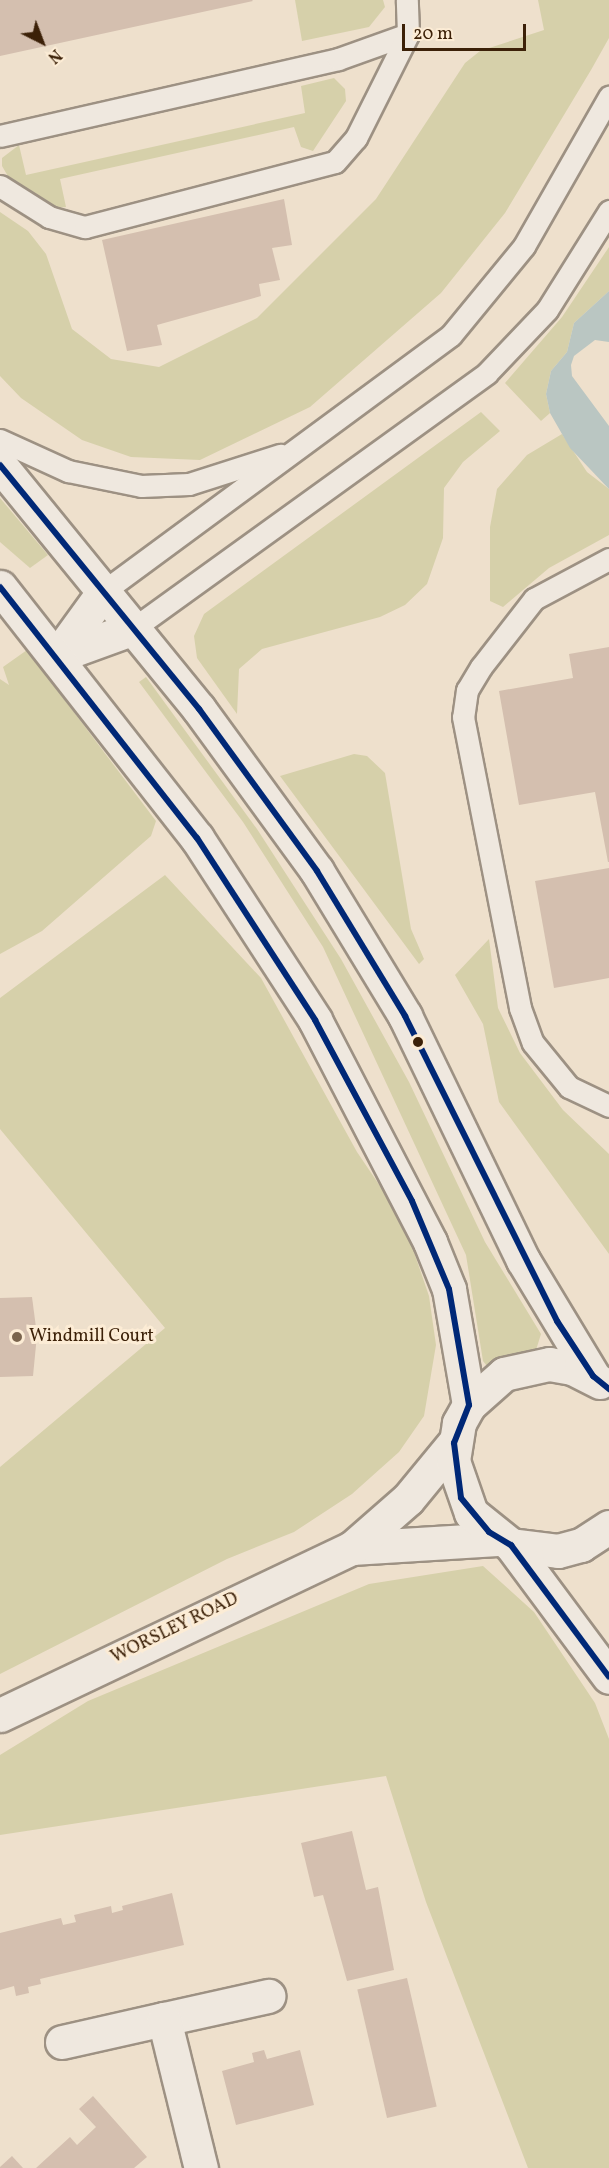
<!DOCTYPE html>
<style>
body{margin:0}
#map{position:relative;width:609px;height:2168px;overflow:hidden;background:#eee0cc;font-family:Vollkorn,serif}
div>[style]{position:absolute}
.green>*{inset:0;background:#d6d0aa}
.water>*{inset:0;background:#bac6c2}
.building>*{inset:0;background:#d4bfaf;transform-origin:0 0}
.roads{filter:drop-shadow(2px 0 #9d9183) drop-shadow(-2px 0 #9d9183) drop-shadow(0 2px #9d9183) drop-shadow(0 -2px #9d9183)}
.lane>*{height:21px;margin:-10.5px;padding:0 10.5px;transform-origin:10.5px;border-radius:10.5px;background:#efe8df}
.street>*{height:33px;margin:-16.5px;padding:0 16.5px;transform-origin:16.5px;border-radius:16.5px;background:#efe8df}
.secondary>*{height:33px;margin:-16.5px;padding:0 16.5px;transform-origin:16.5px;border-radius:16.5px;background:#efe8df}
.bus-1>*{height:6px;margin:-3px;padding:0 3px;transform-origin:3px;border-radius:3px;background:#002877}
.dots>*{width:16px;height:16px;translate:-50% -50%;box-sizing:border-box;border:3px solid #fcecd5;border-radius:50%}
span{translate:-50% -50%;white-space:nowrap;text-align:center;line-height:1.15;-webkit-text-stroke:6px #fcecd5;paint-order:stroke}
.poi-label{font-size:18px;color:#3c2108}
.left{translate:0 -50%;text-align:left}
.street-label{font-size:18px;color:#3c2108}
.north{position:absolute;left:12px;top:12px;width:60px;height:60px;-webkit-text-stroke:4px #fcecd5;paint-order:stroke;rotate:138deg;font-size:16px;font-weight:700;line-height:24px;text-align:center;color:#3c2108}
.north::after{content:'';display:block;margin:auto;width:21px;height:27px;background:#3c2108;clip-path:polygon(50% 0,100% 100%,50% 72%,0 100%)}
.scale{position:absolute;left:402px;top:24px;width:124px;height:27px;box-sizing:border-box;border:3px solid #3c2108;border-top:0;padding-left:8px;font-size:18px;line-height:21px;white-space:nowrap;color:#3c2108;-webkit-text-stroke:4px #fcecd5;paint-order:stroke}
</style>
<div id="map">
<div class="green">
<i style="clip-path:polygon(295px 0,383px 0,385px 7px,369px 27px,302px 41px)"></i>
<i style="clip-path:polygon(538px 0,609px 0,609px 38px,591px 70px,505px 213px,441px 293px,310px 407px,200px 460px,131px 457px,82px 440px,21px 398px,0 376px,0 212px,28px 231px,46px 254px,72px 329px,111px 359px,159px 367px,257px 318px,376px 199px,465px 63px,480px 51px,544px 30px)"></i>
<i style="clip-path:polygon(334px 78px,345px 89px,346px 101px,313px 151px,301px 147px,294px 127px,60px 179px,66px 207px,57px 208px,9px 178px,2px 166px,2px 158px,19px 145px,26px 175px,305px 113px,301px 86px)"></i>
<i style="clip-path:polygon(609px 247px,609px 291px,574px 323px,567px 352px,551px 371px,546px 394px,550px 413px,541px 421px,505px 383px,562px 317px)"></i>
<i style="clip-path:polygon(481px 412px,500px 431px,463px 462px,444px 488px,443px 538px,427px 584px,405px 605px,380px 617px,262px 649px,239px 669px,237px 714px,197px 658px,194px 636px,204px 614px)"></i>
<i style="clip-path:polygon(562px 434px,587px 472px,609px 489px,609px 535px,549px 568px,503px 607px,490px 601px,490px 527px,497px 489px,527px 455px)"></i>
<i style="clip-path:polygon(0 498px,48px 555px,30px 568px,0 542px)"></i>
<i style="clip-path:polygon(27px 650px,156px 821px,151px 836px,42px 931px,0 954px,0 679px,9px 685px,3px 667px)"></i>
<i style="clip-path:polygon(146px 677px,257px 829px,341px 959px,409px 1082px,485px 1242px,541px 1334px,536px 1350px,487px 1366px,483px 1361px,466px 1255px,323px 947px,243px 822px,139px 682px)"></i>
<i style="clip-path:polygon(354px 754px,367px 756px,385px 773px,411px 929px,424px 959px,419px 964px,280px 776px)"></i>
<i style="clip-path:polygon(165px 875px,261px 978px,357px 1152px,403px 1220px,429px 1296px,436px 1345px,424px 1416px,399px 1452px,352px 1494px,294px 1532px,227px 1559px,0 1674px,0 1467px,165px 1328px,0 1129px,0 998px)"></i>
<i style="clip-path:polygon(489px 939px,498px 1008px,520px 1053px,563px 1110px,609px 1154px,609px 1254px,499px 1102px,483px 1024px,455px 975px)"></i>
<i style="clip-path:polygon(483px 1566px,534px 1612px,595px 1703px,609px 1739px,609px 2168px,528px 2168px,426px 1902px,386px 1776px,0 1835px,0 1755px,88px 1701px,369px 1584px)"></i>
</div>
<div class="water">
<i style="clip-path:polygon(609px 291px,609px 342px,595px 340px,574px 356px,571px 365px,572px 376px,609px 426px,609px 489px,570px 448px,550px 413px,546px 394px,551px 371px,567px 352px,574px 323px)"></i>
</div>
<div class="building">
<i style="clip-path:polygon(0 0,252px 0,253px 1px,0 56px)"></i>
<i style="clip-path:polygon(284px 199px,292px 245px,272px 248px,280px 280px,259px 284px,261px 296px,157px 325px,162px 345px,127px 351px,102px 240px)"></i>
<i style="clip-path:polygon(609px 647px,609px 862px,608px 862px,595px 792px,519px 805px,499px 691px,573px 678px,569px 654px)"></i>
<i style="clip-path:polygon(609px 868px,609px 978px,554px 988px,535px 881px)"></i>
<i style="clip-path:polygon(32px 1297px,37px 1335px,33px 1376px,0 1377px,0 1298px)"></i>
<i style="clip-path:polygon(352px 1831px,366px 1890px,378px 1887px,394px 1970px,347px 1981px,323px 1895px,314px 1897px,301px 1843px)"></i>
<i style="clip-path:polygon(172px 1893px,184px 1945px,40px 1979px,41px 1984px,28px 1987px,29px 1993px,16px 1996px,14px 1986px,0 1990px,0 1933px,61px 1918px,63px 1925px,76px 1922px,74px 1915px,111px 1906px,112px 1913px,123px 1910px,122px 1906px)"></i>
<i style="left:407px;top:1978px;width:132px;height:51px;rotate:77deg"></i>
<i style="clip-path:polygon(264px 2050px,267px 2059px,300px 2050px,314px 2105px,236px 2125px,222px 2071px,254px 2062px,252px 2053px)"></i>
<i style="clip-path:polygon(93px 2096px,147px 2157px,134px 2168px,36px 2168px,70px 2137px,77px 2145px,96px 2127px,79px 2109px)"></i>
<i style="clip-path:polygon(12px 2156px,23px 2168px,0 2168px,0 2167px)"></i>
</div>
<div class="roads">
<div class="lane">
<i style="left:0;top:136px;width:347px;rotate:-12.8deg"></i>
<i style="left:338px;top:59px;width:74px;rotate:-19.7deg"></i>
<i style="left:0;top:186px;width:58px;rotate:32.3deg"></i>
<i style="left:49px;top:217px;width:37px;rotate:16deg"></i>
<i style="left:85px;top:227px;width:258px;rotate:-14.6deg"></i>
<i style="left:335px;top:162px;width:32px;rotate:-49deg"></i>
<i style="left:356px;top:138px;width:116px;rotate:-63.4deg"></i>
<i style="left:408px;top:34px;width:34px;rotate:-92deg"></i>
<i style="left:0;top:440px;width:75px;rotate:24.5deg"></i>
<i style="left:68px;top:471px;width:75px;rotate:11.6deg"></i>
<i style="left:141px;top:486px;width:48px;rotate:-2.4deg"></i>
<i style="left:189px;top:484px;width:96px;rotate:-17.7deg"></i>
<i style="left:609px;top:559px;width:85px;rotate:151.9deg"></i>
<i style="left:534px;top:599px;width:86px;rotate:127.9deg"></i>
<i style="left:481px;top:667px;width:27px;rotate:121deg"></i>
<i style="left:467px;top:690px;width:27px;rotate:98deg"></i>
<i style="left:463px;top:717px;width:297px;rotate:78.9deg"></i>
<i style="left:520px;top:1008px;width:37px;rotate:70deg"></i>
<i style="left:533px;top:1043px;width:57px;rotate:50.7deg"></i>
<i style="left:569px;top:1087px;width:44px;rotate:25.4deg"></i>
<i style="left:104px;top:591px;width:431px;rotate:-36.4deg"></i>
<i style="left:451px;top:335px;width:115px;rotate:-50.6deg"></i>
<i style="left:524px;top:246px;width:172px;rotate:-60.3deg"></i>
<i style="left:134px;top:628px;width:435px;rotate:-35.8deg"></i>
<i style="left:487px;top:373px;width:87px;rotate:-46.4deg"></i>
<i style="left:547px;top:310px;width:117px;rotate:-57.9deg"></i>
</div>
<div class="street">
<i style="left:57px;top:656px;width:82px;rotate:-20deg"></i>
<i style="left:57px;top:656px;width:80px;rotate:-54.1deg"></i>
<i style="left:352px;top:1548px;width:149px;rotate:-3.5deg"></i>
<i style="left:0;top:1715px;width:390px;rotate:-25.4deg"></i>
<i style="left:352px;top:1548px;width:74px;rotate:-41.2deg"></i>
<i style="left:408px;top:1499px;width:72px;rotate:-50.6deg"></i>
<i style="left:164px;top:2019px;width:107px;rotate:-12.5deg"></i>
<i style="left:62px;top:2042px;width:105px;rotate:-12.7deg"></i>
<i style="left:164px;top:2019px;width:154px;rotate:76.1deg"></i>
</div>
<div class="secondary">
<i style="left:0;top:465px;width:315px;rotate:50.8deg"></i>
<i style="left:199px;top:709px;width:200px;rotate:53.9deg"></i>
<i style="left:317px;top:871px;width:170px;rotate:58.7deg"></i>
<i style="left:405px;top:1016px;width:271px;rotate:64.2deg"></i>
<i style="left:523px;top:1260px;width:135px;rotate:58.9deg"></i>
<i style="left:0;top:587px;width:319px;rotate:51.9deg"></i>
<i style="left:197px;top:838px;width:217px;rotate:57deg"></i>
<i style="left:315px;top:1020px;width:250px;rotate:62.6deg"></i>
<i style="left:430px;top:1242px;width:51px;rotate:68deg"></i>
<i style="left:449px;top:1289px;width:118px;rotate:80.2deg"></i>
<i style="left:600px;top:1382px;width:31px;rotate:-153deg"></i>
<i style="left:572px;top:1368px;width:23px;rotate:-170deg"></i>
<i style="left:549px;top:1364px;width:46px;rotate:167.5deg"></i>
<i style="left:504px;top:1374px;width:47px;rotate:138.5deg"></i>
<i style="left:469px;top:1405px;width:21px;rotate:119deg"></i>
<i style="left:459px;top:1423px;width:38px;rotate:99deg"></i>
<i style="left:453px;top:1461px;width:55px;rotate:70.9deg"></i>
<i style="left:471px;top:1513px;width:51px;rotate:38.7deg"></i>
<i style="left:511px;top:1545px;width:47px;rotate:7.3deg"></i>
<i style="left:558px;top:1551px;width:24px;rotate:-15deg"></i>
<i style="left:581px;top:1545px;width:33px;rotate:-33deg"></i>
<i style="left:511px;top:1545px;width:164px;rotate:53.4deg"></i>
</div>
</div>
<div class="bus-1">
<i style="left:0;top:465px;width:315px;rotate:50.8deg"></i>
<i style="left:199px;top:709px;width:200px;rotate:53.9deg"></i>
<i style="left:317px;top:871px;width:170px;rotate:58.7deg"></i>
<i style="left:405px;top:1016px;width:341px;rotate:63.5deg"></i>
<i style="left:557px;top:1321px;width:66px;rotate:56.8deg"></i>
<i style="left:593px;top:1376px;width:21px;rotate:39deg"></i>
<i style="left:0;top:587px;width:319px;rotate:51.9deg"></i>
<i style="left:197px;top:838px;width:217px;rotate:57deg"></i>
<i style="left:315px;top:1020px;width:205px;rotate:61.8deg"></i>
<i style="left:412px;top:1201px;width:95px;rotate:67.2deg"></i>
<i style="left:449px;top:1289px;width:118px;rotate:80.2deg"></i>
<i style="left:469px;top:1405px;width:41px;rotate:111.5deg"></i>
<i style="left:454px;top:1443px;width:55px;rotate:82.7deg"></i>
<i style="left:461px;top:1498px;width:44px;rotate:50.5deg"></i>
<i style="left:489px;top:1532px;width:26px;rotate:31deg"></i>
<i style="left:511px;top:1545px;width:164px;rotate:53.4deg"></i>
</div>
<div class="dots">
<i style="left:418px;top:1042px;background:#3c2108"></i>
<i style="left:17px;top:1337px;background:#7a644d"></i>
</div>
<div class="poi-label">
<span class="left" style="left:29px;top:1337px">Windmill Court</span>
</div>
<div class="street-label">
<span style="left:175px;top:1629px;rotate:-26deg">WORSLEY ROAD</span>
</div>
<div class="north">N</div>
<div class="scale">20 m</div>
</div>
